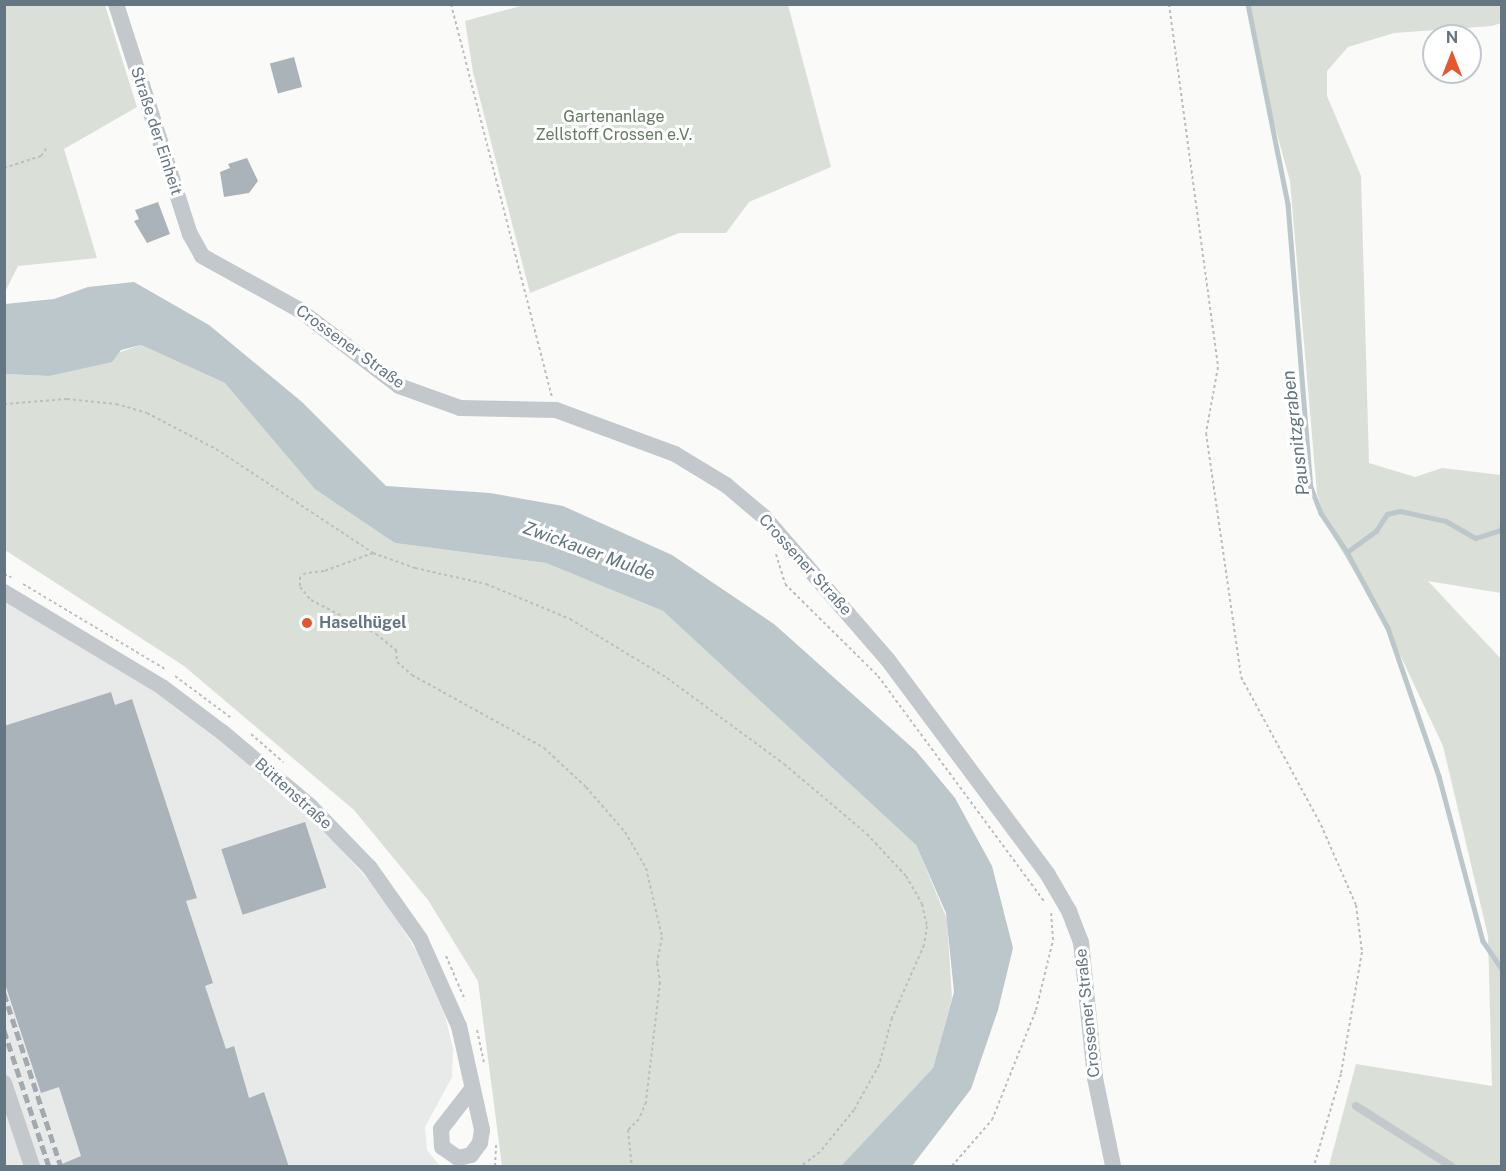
<!DOCTYPE html>
<meta charset="utf-8">
<style>
body{margin:0}
#map{position:relative;width:1506px;height:1171px;overflow:hidden;background:#fafaf8;font-family:"Public Sans",sans-serif}
div>[style]{position:absolute}
.built>*{inset:0;background:#e8e9e9}
.green>*{inset:0;background:#dadfd7}
.water>*{inset:0;background:#bbc7cb}
.stream>*{height:4.5px;margin:-2.25px;padding:0 2.25px;transform-origin:2.25px;border-radius:2.25px;background:#bbc7cb}
.building>*{inset:0;background:#aab3b9;transform-origin:0 0}
.path>*{height:2px;margin-top:-1px;transform-origin:0;background:repeating-linear-gradient(90deg,#bbbfc2 0 3px,transparent 0 6px)}
.lane>*{height:8px;margin:-4px;padding:0 4px;transform-origin:4px;border-radius:4px;background:#c3c8cc}
.street>*{height:16px;margin:-8px;padding:0 8px;transform-origin:8px;border-radius:8px;background:#c3c8cc}
.rail>*{height:4.5px;margin-top:-2.25px;transform-origin:0;background:repeating-linear-gradient(90deg,#a2aab0 0 9px,transparent 0 13.5px)}
.dots>*{width:16px;height:16px;translate:-50% -50%;box-sizing:border-box;border:3px solid #fff;border-radius:50%}
span{translate:-50% -50%;white-space:nowrap;text-align:center;line-height:1.15;-webkit-text-stroke:6px #fff;paint-order:stroke}
.park-label{font-size:16px;color:#687a64}
.street-label{font-size:16px;color:#657683}
.poi-label{font-size:16px;color:#657683;font-weight:700}
.left{translate:0 -50%;text-align:left}
.water-label{font-size:18px;color:#60757c;font-style:italic}
.frame{position:absolute;inset:0;border:6px solid #657683;pointer-events:none}
.north{position:absolute;left:1422px;top:24px;width:60px;height:60px;box-sizing:border-box;background:#fff;border:2px solid #c1c8cd;border-radius:50%;rotate:0deg;font-size:16px;font-weight:700;line-height:24px;text-align:center;color:#657683}
.north::after{content:'';display:block;margin:auto;width:21px;height:27px;background:#e4572e;clip-path:polygon(50% 0,100% 100%,50% 72%,0 100%)}
</style>
<div id="map">
<div class="built">
<i style="clip-path:polygon(4px 599px,175px 704px,309px 814px,381px 894px,415px 949px,445px 1015px,453px 1049px,452px 1077px,425px 1127px,427px 1150px,440px 1166px,5px 1166px)"></i>
</div>
<div class="green">
<i style="clip-path:polygon(5px 4px,105px 5px,137px 107px,64px 149px,97px 258px,18px 266px,5px 292px)"></i>
<i style="clip-path:polygon(528px 4px,788px 5px,831px 167px,749px 202px,726px 233px,679px 233px,530px 293px,473px 72px,465px 21px)"></i>
<i style="clip-path:polygon(1250px 5px,1501px 5px,1501px 23px,1492px 26px,1394px 33px,1348px 47px,1327px 71px,1327px 96px,1361px 176px,1369px 463px,1415px 477px,1442px 468px,1501px 475px,1501px 593px,1428px 581px,1501px 659px,1501px 1166px,1329px 1166px,1356px 1064px,1492px 1086px,1488px 936px,1443px 746px,1387px 627px,1326px 524px,1317px 493px,1290px 181px,1266px 94px)"></i>
<i style="clip-path:polygon(141px 345px,225px 383px,271px 433px,395px 543px,546px 563px,663px 611px,916px 845px,947px 919px,952px 998px,933px 1068px,841px 1166px,502px 1166px,478px 981px,428px 900px,354px 810px,184px 666px,5px 550px,5px 374px,49px 376px)"></i>
</div>
<div class="water">
<i style="clip-path:polygon(134px 282px,209px 325px,302px 402px,386px 486px,490px 493px,563px 506px,672px 555px,774px 624px,916px 751px,955px 798px,992px 866px,1013px 948px,998px 1010px,971px 1089px,912px 1166px,841px 1166px,933px 1068px,954px 992px,946px 913px,916px 845px,663px 611px,546px 563px,395px 543px,315px 489px,225px 383px,141px 345px,121px 350px,112px 362px,49px 376px,5px 374px,5px 304px,54px 299px,88px 287px)"></i>
</div>
<div class="stream">
<i style="left:1248px;top:4px;width:204px;rotate:78.7deg"></i>
<i style="left:1288px;top:204px;width:284px;rotate:85.4deg"></i>
<i style="left:1311px;top:487px;width:28px;rotate:69deg"></i>
<i style="left:1321px;top:513px;width:47px;rotate:56.3deg"></i>
<i style="left:1347px;top:552px;width:86px;rotate:61.7deg"></i>
<i style="left:1388px;top:628px;width:157px;rotate:71deg"></i>
<i style="left:1439px;top:776px;width:171px;rotate:75.1deg"></i>
<i style="left:1483px;top:941px;width:34px;rotate:56deg"></i>
<i style="left:1347px;top:552px;width:36px;rotate:-36deg"></i>
<i style="left:1376px;top:531px;width:20px;rotate:-57deg"></i>
<i style="left:1387px;top:514px;width:13px;rotate:-13deg"></i>
<i style="left:1400px;top:511px;width:47px;rotate:12.3deg"></i>
<i style="left:1446px;top:521px;width:34px;rotate:30deg"></i>
<i style="left:1476px;top:538px;width:26px;rotate:-18deg"></i>
<i style="left:1501px;top:530px;width:5px;rotate:-79deg"></i>
</div>
<div class="building">
<i style="left:294px;top:57px;width:31px;height:25px;rotate:75deg"></i>
<i style="clip-path:polygon(247px 158px,258px 181px,249px 193px,224px 197px,220px 172px,230px 168px,228px 164px)"></i>
<i style="clip-path:polygon(158px 202px,170px 234px,147px 243px,134px 221px,139px 219px,135px 210px)"></i>
<i style="clip-path:polygon(111px 692px,115px 705px,132px 699px,197px 898px,186px 901px,213px 983px,205px 986px,226px 1049px,234px 1046px,249px 1098px,264px 1092px,289px 1167px,55px 1167px,81px 1156px,59px 1087px,41px 1093px,4px 981px,4px 726px)"></i>
<i style="left:305px;top:822px;width:69px;height:88px;rotate:72deg"></i>
</div>
<div class="path">
<i style="left:451px;top:4px;width:405px;rotate:75.6deg"></i>
<i style="left:1169px;top:4px;width:366px;rotate:82.3deg"></i>
<i style="left:1218px;top:367px;width:67px;rotate:100.3deg"></i>
<i style="left:1206px;top:433px;width:246px;rotate:81.8deg"></i>
<i style="left:1241px;top:677px;width:168px;rotate:61.6deg"></i>
<i style="left:1321px;top:825px;width:87px;rotate:66.4deg"></i>
<i style="left:1356px;top:905px;width:47px;rotate:82.7deg"></i>
<i style="left:1362px;top:952px;width:124px;rotate:99.8deg"></i>
<i style="left:1341px;top:1074px;width:96px;rotate:106.4deg"></i>
<i style="left:4px;top:168px;width:39px;rotate:-18deg"></i>
<i style="left:41px;top:156px;width:12px;rotate:-55deg"></i>
<i style="left:4px;top:404px;width:63px;rotate:-4.5deg"></i>
<i style="left:67px;top:399px;width:49px;rotate:5.8deg"></i>
<i style="left:116px;top:404px;width:32px;rotate:16deg"></i>
<i style="left:147px;top:413px;width:78px;rotate:27.6deg"></i>
<i style="left:216px;top:449px;width:188px;rotate:33.5deg"></i>
<i style="left:373px;top:553px;width:45px;rotate:19.7deg"></i>
<i style="left:415px;top:568px;width:73px;rotate:12.7deg"></i>
<i style="left:486px;top:584px;width:91px;rotate:22.6deg"></i>
<i style="left:570px;top:619px;width:114px;rotate:31.3deg"></i>
<i style="left:667px;top:678px;width:145px;rotate:36.3deg"></i>
<i style="left:784px;top:764px;width:109px;rotate:40.1deg"></i>
<i style="left:867px;top:834px;width:57px;rotate:47.1deg"></i>
<i style="left:906px;top:876px;width:32px;rotate:60deg"></i>
<i style="left:922px;top:904px;width:23px;rotate:77deg"></i>
<i style="left:927px;top:926px;width:19px;rotate:99deg"></i>
<i style="left:924px;top:945px;width:80px;rotate:113.7deg"></i>
<i style="left:892px;top:1018px;width:49px;rotate:105.5deg"></i>
<i style="left:879px;top:1065px;width:51px;rotate:119.1deg"></i>
<i style="left:854px;top:1110px;width:54px;rotate:129deg"></i>
<i style="left:820px;top:1152px;width:24px;rotate:144deg"></i>
<i style="left:373px;top:553px;width:52px;rotate:159.8deg"></i>
<i style="left:324px;top:571px;width:18px;rotate:174deg"></i>
<i style="left:306px;top:573px;width:7px;rotate:146deg"></i>
<i style="left:300px;top:577px;width:10px;rotate:90deg"></i>
<i style="left:300px;top:587px;width:17px;rotate:50deg"></i>
<i style="left:311px;top:600px;width:73px;rotate:27.6deg"></i>
<i style="left:376px;top:634px;width:26px;rotate:39deg"></i>
<i style="left:396px;top:650px;width:12px;rotate:85deg"></i>
<i style="left:397px;top:662px;width:20px;rotate:41deg"></i>
<i style="left:412px;top:675px;width:151px;rotate:28.9deg"></i>
<i style="left:544px;top:748px;width:57px;rotate:42.9deg"></i>
<i style="left:586px;top:787px;width:60px;rotate:49.1deg"></i>
<i style="left:625px;top:832px;width:42px;rotate:59.7deg"></i>
<i style="left:646px;top:868px;width:71px;rotate:76.9deg"></i>
<i style="left:662px;top:937px;width:26px;rotate:101deg"></i>
<i style="left:657px;top:963px;width:19px;rotate:81deg"></i>
<i style="left:660px;top:982px;width:121px;rotate:96.7deg"></i>
<i style="left:646px;top:1102px;width:18px;rotate:112deg"></i>
<i style="left:639px;top:1119px;width:16px;rotate:135deg"></i>
<i style="left:628px;top:1130px;width:36px;rotate:84deg"></i>
<i style="left:776px;top:554px;width:31px;rotate:73deg"></i>
<i style="left:785px;top:584px;width:131px;rotate:44.7deg"></i>
<i style="left:878px;top:676px;width:280px;rotate:53.6deg"></i>
<i style="left:4px;top:574px;width:8px;rotate:23deg"></i>
<i style="left:23px;top:584px;width:165px;rotate:30.9deg"></i>
<i style="left:175px;top:676px;width:69px;rotate:36.7deg"></i>
<i style="left:251px;top:734px;width:43px;rotate:41.2deg"></i>
<i style="left:446px;top:956px;width:48px;rotate:66.6deg"></i>
<i style="left:477px;top:1030px;width:34px;rotate:78deg"></i>
<i style="left:495px;top:1166px;width:21px;rotate:-87deg"></i>
<i style="left:952px;top:1166px;width:61px;rotate:-49deg"></i>
<i style="left:992px;top:1120px;width:118px;rotate:-68.2deg"></i>
<i style="left:1036px;top:1010px;width:72px;rotate:-76.3deg"></i>
<i style="left:1053px;top:940px;width:27px;rotate:-94deg"></i>
</div>
<div class="lane">
<i style="left:1356px;top:1106px;width:112px;rotate:32.3deg"></i>
</div>
<div class="street">
<i style="left:116px;top:4px;width:242px;rotate:72.2deg"></i>
<i style="left:190px;top:234px;width:25px;rotate:61deg"></i>
<i style="left:202px;top:256px;width:110px;rotate:28.9deg"></i>
<i style="left:298px;top:309px;width:127px;rotate:37.3deg"></i>
<i style="left:399px;top:386px;width:65px;rotate:19.8deg"></i>
<i style="left:460px;top:408px;width:96px;rotate:1.2deg"></i>
<i style="left:556px;top:410px;width:127px;rotate:20.3deg"></i>
<i style="left:675px;top:454px;width:60px;rotate:31.3deg"></i>
<i style="left:726px;top:485px;width:50px;rotate:40.1deg"></i>
<i style="left:764px;top:517px;width:189px;rotate:49.1deg"></i>
<i style="left:888px;top:660px;width:268px;rotate:53.3deg"></i>
<i style="left:1048px;top:875px;width:42px;rotate:59.7deg"></i>
<i style="left:1069px;top:911px;width:33px;rotate:69deg"></i>
<i style="left:1081px;top:942px;width:137px;rotate:84.1deg"></i>
<i style="left:1095px;top:1078px;width:90px;rotate:78.4deg"></i>
<i style="left:4px;top:592px;width:184px;rotate:31deg"></i>
<i style="left:162px;top:687px;width:75px;rotate:36.9deg"></i>
<i style="left:222px;top:732px;width:114px;rotate:40deg"></i>
<i style="left:309px;top:805px;width:88px;rotate:45.9deg"></i>
<i style="left:370px;top:868px;width:87px;rotate:54.8deg"></i>
<i style="left:420px;top:939px;width:95px;rotate:65.9deg"></i>
<i style="left:459px;top:1026px;width:107px;rotate:77.5deg"></i>
<i style="left:482px;top:1130px;width:13px;rotate:99deg"></i>
<i style="left:480px;top:1143px;width:15px;rotate:127deg"></i>
<i style="left:471px;top:1155px;width:13px;rotate:167deg"></i>
<i style="left:458px;top:1158px;width:19px;rotate:-145deg"></i>
<i style="left:442px;top:1147px;width:18px;rotate:-93deg"></i>
<i style="left:441px;top:1129px;width:51px;rotate:-52.2deg"></i>
<i style="left:4px;top:1083px;width:88px;rotate:71.4deg"></i>
</div>
<div class="rail">
<i style="left:4px;top:993px;width:182px;rotate:71.8deg"></i>
<i style="left:4px;top:1030px;width:143px;rotate:71.7deg"></i>
</div>
<div class="dots">
<i style="left:307px;top:623px;background:#e4572e"></i>
</div>
<div class="park-label">
<span style="left:614px;top:126px">Gartenanlage<br>Zellstoff Crossen e.V.</span>
</div>
<div class="street-label">
<span style="left:156px;top:131px;rotate:72deg">Straße der Einheit</span>
<span style="left:350px;top:347px;rotate:36deg">Crossener Straße</span>
<span style="left:805px;top:565px;rotate:48deg">Crossener Straße</span>
<span style="left:293px;top:794px;rotate:42deg">Büttenstraße</span>
<span style="left:1088px;top:1013px;rotate:-96deg">Crossener Straße</span>
</div>
<div class="poi-label">
<span class="left" style="left:319px;top:623px">Haselhügel</span>
</div>
<div class="water-label">
<span style="left:1296px;top:433px;rotate:-97deg">Pausnitzgraben</span>
<span style="left:589px;top:551px;rotate:20deg">Zwickauer Mulde</span>
</div>
<div class="frame"></div>
<div class="north">N</div>
</div>
